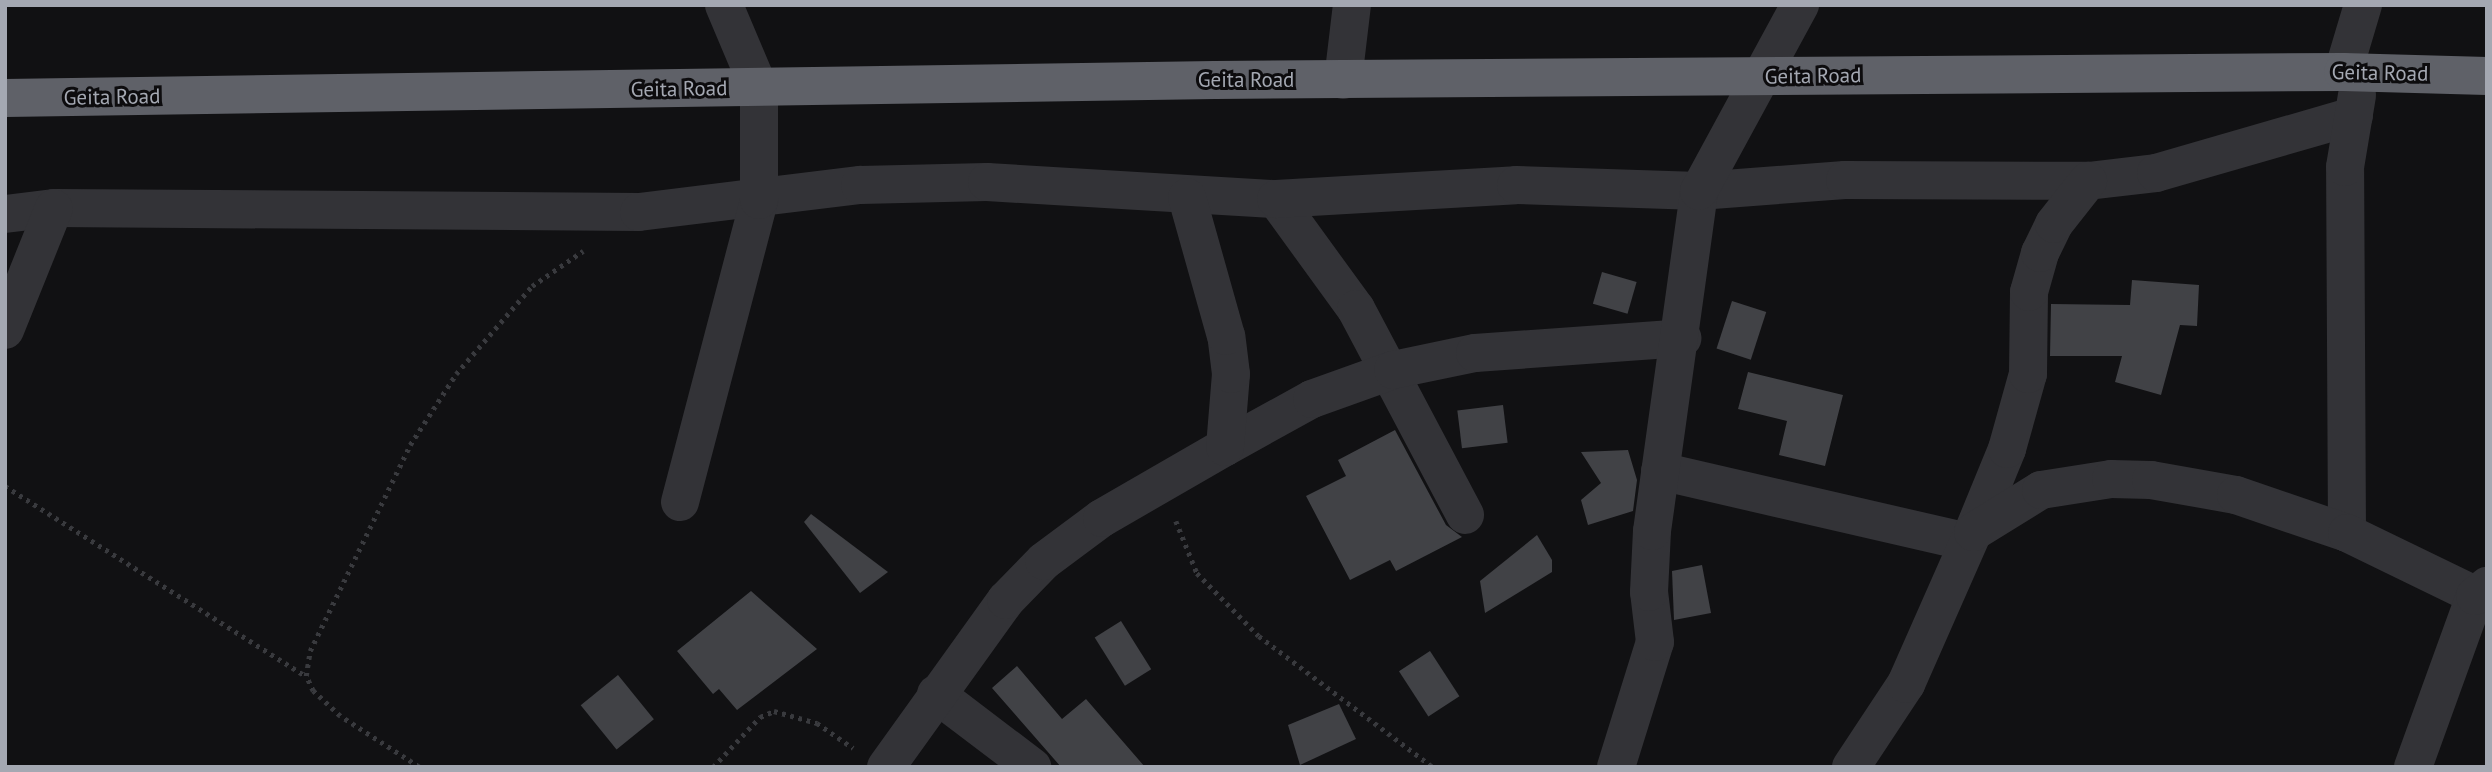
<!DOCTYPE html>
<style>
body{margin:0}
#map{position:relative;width:2492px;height:772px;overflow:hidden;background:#111113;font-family:"PT Sans",sans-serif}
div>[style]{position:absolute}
.building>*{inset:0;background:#414246;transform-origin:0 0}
.path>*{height:4.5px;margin-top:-2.25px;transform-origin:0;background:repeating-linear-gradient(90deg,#393a3e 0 3.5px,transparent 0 8.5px)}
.minor>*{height:38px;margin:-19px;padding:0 19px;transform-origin:19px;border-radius:19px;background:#333337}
.highway>*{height:38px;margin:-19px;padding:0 19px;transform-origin:19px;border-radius:19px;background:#5f6168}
span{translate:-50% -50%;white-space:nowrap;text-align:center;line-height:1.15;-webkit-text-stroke:6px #0d0c0e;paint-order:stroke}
.street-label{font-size:21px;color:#a4a8b2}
.frame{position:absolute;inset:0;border:7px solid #a4a8b2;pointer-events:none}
</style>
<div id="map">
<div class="building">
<i style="left:1602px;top:272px;width:36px;height:33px;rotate:16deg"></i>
<i style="clip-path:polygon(2132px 280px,2199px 285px,2197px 326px,2180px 325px,2161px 395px,2115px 382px,2122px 356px,2050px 356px,2051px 304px,2130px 305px)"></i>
<i style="left:1732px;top:301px;width:36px;height:50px;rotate:18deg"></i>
<i style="clip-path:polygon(1748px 372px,1843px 395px,1825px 466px,1779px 455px,1787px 421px,1738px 409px)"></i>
<i style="left:1503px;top:405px;width:38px;height:46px;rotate:83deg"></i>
<i style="clip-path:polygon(1395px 430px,1446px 525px,1462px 537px,1396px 571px,1390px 560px,1350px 580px,1306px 496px,1346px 476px,1338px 460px)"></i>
<i style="clip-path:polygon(1628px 450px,1637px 480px,1633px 511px,1588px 525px,1581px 500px,1601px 483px,1581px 452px)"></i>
<i style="clip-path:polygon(811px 514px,888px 572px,860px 593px,804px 522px)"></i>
<i style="clip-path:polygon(1537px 535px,1552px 560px,1552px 572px,1485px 613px,1480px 581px)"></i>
<i style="clip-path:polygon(1702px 565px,1711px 613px,1674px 620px,1672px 571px)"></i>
<i style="clip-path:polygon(751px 591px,817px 649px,737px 710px,719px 689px,713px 694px,677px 651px)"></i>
<i style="left:1121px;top:621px;width:57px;height:31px;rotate:58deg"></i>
<i style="left:1430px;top:651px;width:54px;height:37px;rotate:57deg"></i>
<i style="clip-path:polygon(1017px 666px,1062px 719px,1086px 699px,1145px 767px,1061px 767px,992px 688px)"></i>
<i style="left:618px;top:675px;width:57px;height:48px;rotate:51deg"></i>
<i style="clip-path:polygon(1339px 704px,1356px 739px,1300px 765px,1288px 725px)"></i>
</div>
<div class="path">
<i style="left:5px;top:486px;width:356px;rotate:32.3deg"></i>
<i style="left:1176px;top:521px;width:56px;rotate:68deg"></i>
<i style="left:1197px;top:573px;width:88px;rotate:45.5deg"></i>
<i style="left:1259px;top:636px;width:218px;rotate:37deg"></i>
<i style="left:419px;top:767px;width:94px;rotate:-147.2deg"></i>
<i style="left:340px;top:716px;width:37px;rotate:-137deg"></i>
<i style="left:313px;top:691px;width:17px;rotate:-115deg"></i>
<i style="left:306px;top:676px;width:25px;rotate:-81deg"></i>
<i style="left:310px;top:651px;width:229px;rotate:-64.1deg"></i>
<i style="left:410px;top:445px;width:85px;rotate:-57.1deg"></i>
<i style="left:456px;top:374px;width:116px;rotate:-49.2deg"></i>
<i style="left:532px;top:286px;width:62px;rotate:-34.5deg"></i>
<i style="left:713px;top:767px;width:69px;rotate:-46.8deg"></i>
<i style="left:760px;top:717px;width:15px;rotate:-23deg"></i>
<i style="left:774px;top:711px;width:45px;rotate:15.6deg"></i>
<i style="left:817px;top:723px;width:44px;rotate:34.8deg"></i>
</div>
<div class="minor">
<i style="left:2343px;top:72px;width:70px;rotate:-73.4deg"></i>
<i style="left:1343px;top:80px;width:76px;rotate:-83.2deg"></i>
<i style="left:1276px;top:199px;width:136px;rotate:54deg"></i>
<i style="left:1356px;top:309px;width:233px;rotate:62.1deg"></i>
<i style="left:5px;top:214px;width:49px;rotate:-7deg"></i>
<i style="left:54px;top:208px;width:585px;rotate:0.39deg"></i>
<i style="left:639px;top:212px;width:223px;rotate:-7deg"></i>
<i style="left:860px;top:185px;width:127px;rotate:-1.4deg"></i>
<i style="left:987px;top:182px;width:289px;rotate:3.4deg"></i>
<i style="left:1276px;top:199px;width:240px;rotate:-3.3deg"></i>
<i style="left:1516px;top:185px;width:183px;rotate:1.9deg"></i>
<i style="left:1699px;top:191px;width:146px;rotate:-4.3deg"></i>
<i style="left:1845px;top:180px;width:243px;rotate:0.2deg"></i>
<i style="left:2088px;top:181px;width:68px;rotate:-6.7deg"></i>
<i style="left:2156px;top:173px;width:206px;rotate:-16.1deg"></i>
<i style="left:5px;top:330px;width:131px;rotate:-68.1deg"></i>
<i style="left:1225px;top:447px;width:99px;rotate:-28.9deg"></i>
<i style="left:1312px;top:399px;width:86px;rotate:-19.7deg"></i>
<i style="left:1393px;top:370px;width:84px;rotate:-11.7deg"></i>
<i style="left:1475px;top:353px;width:208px;rotate:-4.1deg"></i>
<i style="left:1660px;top:471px;width:315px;rotate:13deg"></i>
<i style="left:680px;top:502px;width:312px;rotate:-75.3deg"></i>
<i style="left:759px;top:200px;width:112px;rotate:-90deg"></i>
<i style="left:759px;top:88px;width:90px;rotate:-112.9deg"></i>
<i style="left:1973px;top:532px;width:90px;rotate:-67.7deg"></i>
<i style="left:2007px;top:449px;width:78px;rotate:-74.4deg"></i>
<i style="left:2028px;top:374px;width:82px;rotate:-89.3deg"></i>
<i style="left:2029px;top:292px;width:41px;rotate:-74.2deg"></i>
<i style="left:2040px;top:253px;width:32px;rotate:-64deg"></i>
<i style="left:2054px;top:224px;width:55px;rotate:-51.7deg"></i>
<i style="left:2347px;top:533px;width:366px;rotate:-90.3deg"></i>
<i style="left:2345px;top:167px;width:73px;rotate:-80.5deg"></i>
<i style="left:936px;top:694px;width:121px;rotate:37.2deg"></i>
<i style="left:886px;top:767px;width:206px;rotate:-54.3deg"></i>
<i style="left:1006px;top:600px;width:54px;rotate:-45.7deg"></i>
<i style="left:1044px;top:561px;width:72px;rotate:-36.6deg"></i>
<i style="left:1102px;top:518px;width:142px;rotate:-30deg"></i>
<i style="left:1225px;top:447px;width:73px;rotate:-85.3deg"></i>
<i style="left:1231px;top:374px;width:38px;rotate:-97deg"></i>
<i style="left:1226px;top:336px;width:144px;rotate:-105.7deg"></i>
<i style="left:1616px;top:767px;width:131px;rotate:-72.7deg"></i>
<i style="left:1655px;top:642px;width:50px;rotate:-96.8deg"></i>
<i style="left:1649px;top:592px;width:61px;rotate:-87.2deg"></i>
<i style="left:1652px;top:531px;width:343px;rotate:-82.1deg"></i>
<i style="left:1699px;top:191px;width:212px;rotate:-61.5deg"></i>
<i style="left:1851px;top:767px;width:100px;rotate:-56.5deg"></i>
<i style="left:1906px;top:684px;width:166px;rotate:-66.2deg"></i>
<i style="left:1973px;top:532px;width:80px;rotate:-31.7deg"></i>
<i style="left:2041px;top:490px;width:71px;rotate:-8.9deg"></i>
<i style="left:2111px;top:479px;width:40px;rotate:1.4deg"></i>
<i style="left:2151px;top:480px;width:86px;rotate:10deg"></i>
<i style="left:2236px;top:495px;width:117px;rotate:18.9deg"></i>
<i style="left:2347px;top:533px;width:156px;rotate:25.9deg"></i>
<i style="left:2413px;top:767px;width:182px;rotate:-70.1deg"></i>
<i style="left:2475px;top:596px;width:16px;rotate:-40deg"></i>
</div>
<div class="highway">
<i style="left:5px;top:98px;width:1210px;rotate:-0.85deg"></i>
<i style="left:1215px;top:80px;width:1128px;rotate:-0.41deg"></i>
<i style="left:2343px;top:72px;width:144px;rotate:1.6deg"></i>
</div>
<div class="street-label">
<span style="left:2380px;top:73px;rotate:1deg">Geita Road</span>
<span style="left:1813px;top:76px;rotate:-1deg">Geita Road</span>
<span style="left:1246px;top:80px">Geita Road</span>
<span style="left:679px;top:89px;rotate:-1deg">Geita Road</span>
<span style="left:112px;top:97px;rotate:-1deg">Geita Road</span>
</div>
<div class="frame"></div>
</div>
